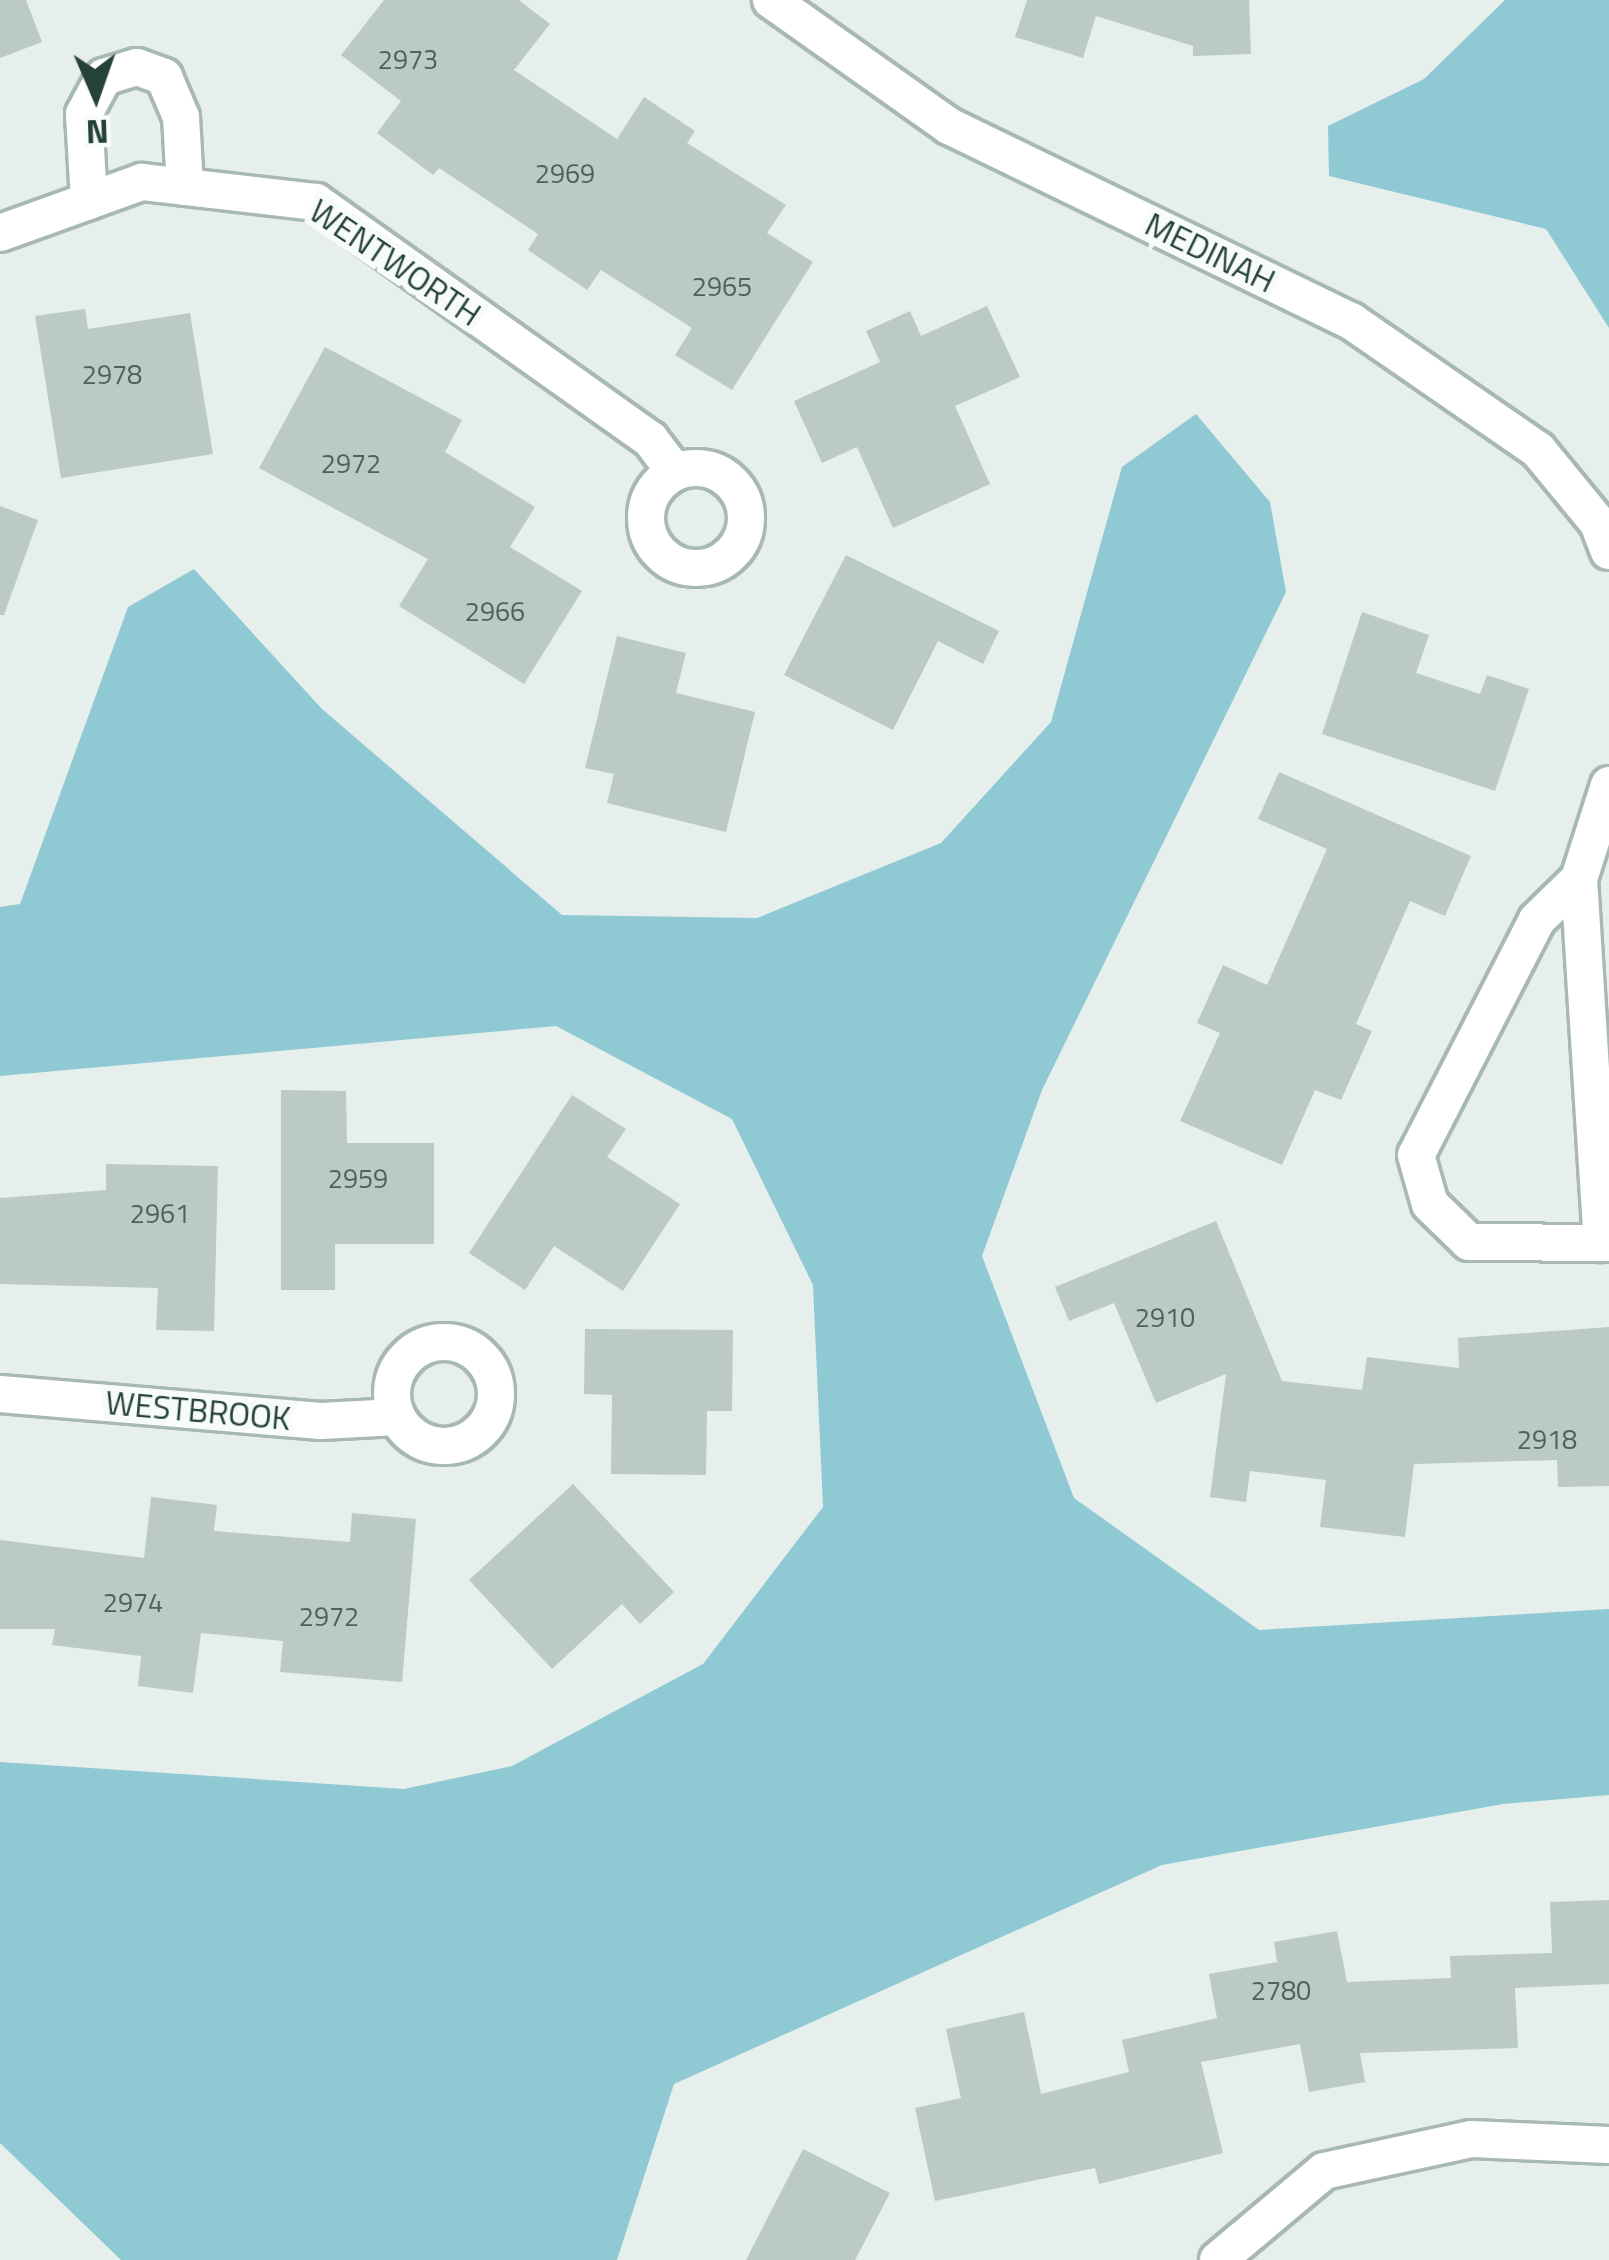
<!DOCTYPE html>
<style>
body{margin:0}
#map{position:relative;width:1609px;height:2260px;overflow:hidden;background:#e6efeb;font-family:"Titillium Web",sans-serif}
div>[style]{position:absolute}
.water>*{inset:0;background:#8ec9d4}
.building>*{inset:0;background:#bbcac4}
.roads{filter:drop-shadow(3px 0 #a8b8b2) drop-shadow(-3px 0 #a8b8b2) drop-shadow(0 3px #a8b8b2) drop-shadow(0 -3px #a8b8b2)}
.street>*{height:36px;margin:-18px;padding:0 18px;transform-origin:18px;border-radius:18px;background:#fff}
.street>.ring{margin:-18px;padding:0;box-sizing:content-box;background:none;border:36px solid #fff;border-radius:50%}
span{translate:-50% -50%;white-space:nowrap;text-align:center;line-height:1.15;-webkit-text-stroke:12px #f7fbf9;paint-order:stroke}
.number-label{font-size:27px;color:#4a645c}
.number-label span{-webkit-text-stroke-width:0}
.street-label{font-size:33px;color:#24423a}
.north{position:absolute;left:36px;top:36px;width:120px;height:120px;-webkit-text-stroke:9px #f7fbf9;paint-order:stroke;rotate:178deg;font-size:33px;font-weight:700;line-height:48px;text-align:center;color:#24423a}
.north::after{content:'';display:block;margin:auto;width:42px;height:54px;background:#24423a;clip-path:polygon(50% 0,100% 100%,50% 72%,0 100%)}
</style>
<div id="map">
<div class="water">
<i style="clip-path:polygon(1505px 0,1609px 0,1609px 328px,1546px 229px,1329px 176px,1328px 126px,1424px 79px)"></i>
<i style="clip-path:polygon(1196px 414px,1270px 502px,1286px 592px,1042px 1090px,982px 1256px,1074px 1498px,1259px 1630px,1609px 1609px,1609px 1795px,1503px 1804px,1162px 1865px,674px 2084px,617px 2260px,121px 2260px,0 2143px,0 1762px,404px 1789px,512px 1766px,703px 1664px,823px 1507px,813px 1285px,732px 1119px,556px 1026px,0 1076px,0 907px,20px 904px,128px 607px,194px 569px,322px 709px,562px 915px,757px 918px,941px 843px,1051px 722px,1122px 467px)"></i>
</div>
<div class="building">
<i style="clip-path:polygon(0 0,26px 0,42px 42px,0 58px)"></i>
<i style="clip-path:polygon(384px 0,519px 0,550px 24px,514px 70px,617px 139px,644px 97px,695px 131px,687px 143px,786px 205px,767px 233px,813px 262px,732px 390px,675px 355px,692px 328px,601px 270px,587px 290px,528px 250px,538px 234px,439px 168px,433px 175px,377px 133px,401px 101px,341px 55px)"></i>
<i style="clip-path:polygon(1027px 0,1249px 0,1251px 54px,1193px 56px,1193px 46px,1096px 16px,1083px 58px,1015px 37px)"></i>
<i style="clip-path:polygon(987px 306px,1020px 377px,955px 406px,990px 484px,893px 528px,857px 447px,822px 463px,794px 401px,880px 362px,866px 331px,910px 311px,921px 336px)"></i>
<i style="clip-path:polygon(85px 309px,88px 329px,190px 313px,213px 454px,61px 478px,35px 316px)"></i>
<i style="clip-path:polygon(325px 347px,462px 420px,445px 452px,535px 507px,510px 547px,582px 591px,524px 684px,399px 606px,428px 559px,259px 468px)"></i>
<i style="clip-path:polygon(0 506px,38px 520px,4px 615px,0 615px)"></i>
<i style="clip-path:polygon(846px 555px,999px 631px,983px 664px,938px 641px,893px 730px,784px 675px)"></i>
<i style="clip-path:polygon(1362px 612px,1429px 635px,1416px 673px,1480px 694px,1487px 675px,1529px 689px,1495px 791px,1322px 734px)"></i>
<i style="clip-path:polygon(617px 636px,686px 653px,676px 693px,755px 712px,726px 832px,607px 803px,614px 774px,585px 768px)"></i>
<i style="clip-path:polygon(1279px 772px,1471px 856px,1445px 916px,1410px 901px,1356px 1024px,1372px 1031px,1341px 1100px,1315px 1090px,1282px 1165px,1180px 1121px,1220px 1033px,1197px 1023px,1223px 965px,1267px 985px,1327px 849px,1258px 819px)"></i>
<i style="clip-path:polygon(281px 1090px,346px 1091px,347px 1143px,434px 1143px,434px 1244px,335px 1244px,335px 1290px,281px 1290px)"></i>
<i style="clip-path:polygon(572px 1095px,626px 1129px,607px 1157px,680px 1204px,623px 1291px,554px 1246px,525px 1290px,469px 1253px)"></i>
<i style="clip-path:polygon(106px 1164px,218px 1166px,214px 1331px,156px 1330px,158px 1288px,0 1284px,0 1198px,106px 1190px)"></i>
<i style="clip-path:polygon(1216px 1221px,1282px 1381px,1362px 1390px,1367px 1357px,1459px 1368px,1458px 1338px,1609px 1327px,1609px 1486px,1558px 1487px,1557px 1460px,1414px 1464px,1405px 1537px,1320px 1527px,1326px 1480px,1250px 1471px,1246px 1502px,1210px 1497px,1226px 1374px,1156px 1403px,1114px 1303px,1069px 1321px,1055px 1287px)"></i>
<i style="clip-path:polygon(585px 1329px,733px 1330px,732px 1411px,707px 1411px,706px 1475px,611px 1474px,612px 1395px,584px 1394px)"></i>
<i style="clip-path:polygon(573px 1484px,674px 1592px,640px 1624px,622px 1604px,552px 1669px,469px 1580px)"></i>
<i style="clip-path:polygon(151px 1497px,217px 1505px,214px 1531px,350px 1542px,352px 1513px,416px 1519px,402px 1682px,280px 1672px,283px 1641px,201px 1633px,193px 1693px,138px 1686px,141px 1656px,52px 1645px,55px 1629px,0 1629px,0 1540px,144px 1558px)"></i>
<i style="clip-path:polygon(1609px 1900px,1609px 1984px,1515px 1988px,1518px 2048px,1360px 2053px,1365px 2082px,1309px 2092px,1300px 2044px,1201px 2062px,1223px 2153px,1099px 2184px,1095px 2168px,935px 2201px,915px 2108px,961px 2098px,946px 2029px,1024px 2012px,1041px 2094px,1129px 2072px,1122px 2040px,1217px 2018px,1209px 1974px,1277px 1962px,1274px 1942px,1337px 1931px,1347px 1982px,1451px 1978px,1450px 1956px,1552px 1953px,1550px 1902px)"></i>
<i style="clip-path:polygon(803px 2149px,890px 2193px,855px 2260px,746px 2260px)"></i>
</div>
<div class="roads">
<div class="street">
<i style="left:771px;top:0;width:218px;rotate:35.3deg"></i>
<i style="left:949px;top:126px;width:447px;rotate:25.9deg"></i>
<i style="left:1351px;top:321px;width:227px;rotate:34.6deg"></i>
<i style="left:1538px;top:450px;width:94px;rotate:50.6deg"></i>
<i style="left:1598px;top:523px;width:30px;rotate:69deg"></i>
<i style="left:89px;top:201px;width:87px;rotate:-93.3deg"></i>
<i style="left:84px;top:114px;width:42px;rotate:-61.6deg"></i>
<i style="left:104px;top:77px;width:34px;rotate:-17deg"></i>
<i style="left:137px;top:67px;width:29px;rotate:20deg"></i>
<i style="left:164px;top:77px;width:43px;rotate:67deg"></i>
<i style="left:181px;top:117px;width:70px;rotate:86.7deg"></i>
<i style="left:0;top:233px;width:151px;rotate:-19.8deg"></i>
<i style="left:142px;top:182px;width:175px;rotate:6.6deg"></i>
<i style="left:316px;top:202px;width:410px;rotate:35.4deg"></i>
<i style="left:650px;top:439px;width:41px;rotate:52.9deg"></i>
<i class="ring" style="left:646px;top:468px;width:64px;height:64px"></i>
<i style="left:1609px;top:785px;width:99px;rotate:107.7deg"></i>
<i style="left:1579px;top:879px;width:59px;rotate:135.7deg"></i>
<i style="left:1537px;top:920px;width:264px;rotate:117.2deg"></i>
<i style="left:1416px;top:1155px;width:51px;rotate:74.1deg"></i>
<i style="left:1430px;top:1204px;width:54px;rotate:44.3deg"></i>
<i style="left:1469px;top:1242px;width:140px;rotate:0.4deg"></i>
<i style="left:1579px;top:879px;width:365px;rotate:86.4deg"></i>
<i class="ring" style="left:392px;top:1342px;width:68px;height:68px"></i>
<i style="left:0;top:1394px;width:322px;rotate:4.8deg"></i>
<i style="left:321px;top:1421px;width:76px;rotate:-3deg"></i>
<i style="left:1218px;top:2260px;width:138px;rotate:-40deg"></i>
<i style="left:1324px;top:2171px;width:150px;rotate:-12.3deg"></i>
<i style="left:1471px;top:2139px;width:138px;rotate:2.5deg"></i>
</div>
</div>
<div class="number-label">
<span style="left:408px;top:59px">2973</span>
<span style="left:565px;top:173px">2969</span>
<span style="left:722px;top:286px">2965</span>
<span style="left:112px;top:374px">2978</span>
<span style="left:351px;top:463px">2972</span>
<span style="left:495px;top:611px">2966</span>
<span style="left:358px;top:1178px">2959</span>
<span style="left:160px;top:1213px">2961</span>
<span style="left:1165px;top:1317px">2910</span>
<span style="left:1547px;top:1439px">2918</span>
<span style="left:133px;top:1602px">2974</span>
<span style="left:329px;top:1616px">2972</span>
<span style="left:1281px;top:1990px">2780</span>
</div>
<div class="street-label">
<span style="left:1210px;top:253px;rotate:26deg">MEDINAH</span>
<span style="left:395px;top:263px;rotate:34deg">WENTWORTH</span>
<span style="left:198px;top:1411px;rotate:5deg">WESTBROOK</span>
</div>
<div class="north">N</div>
</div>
